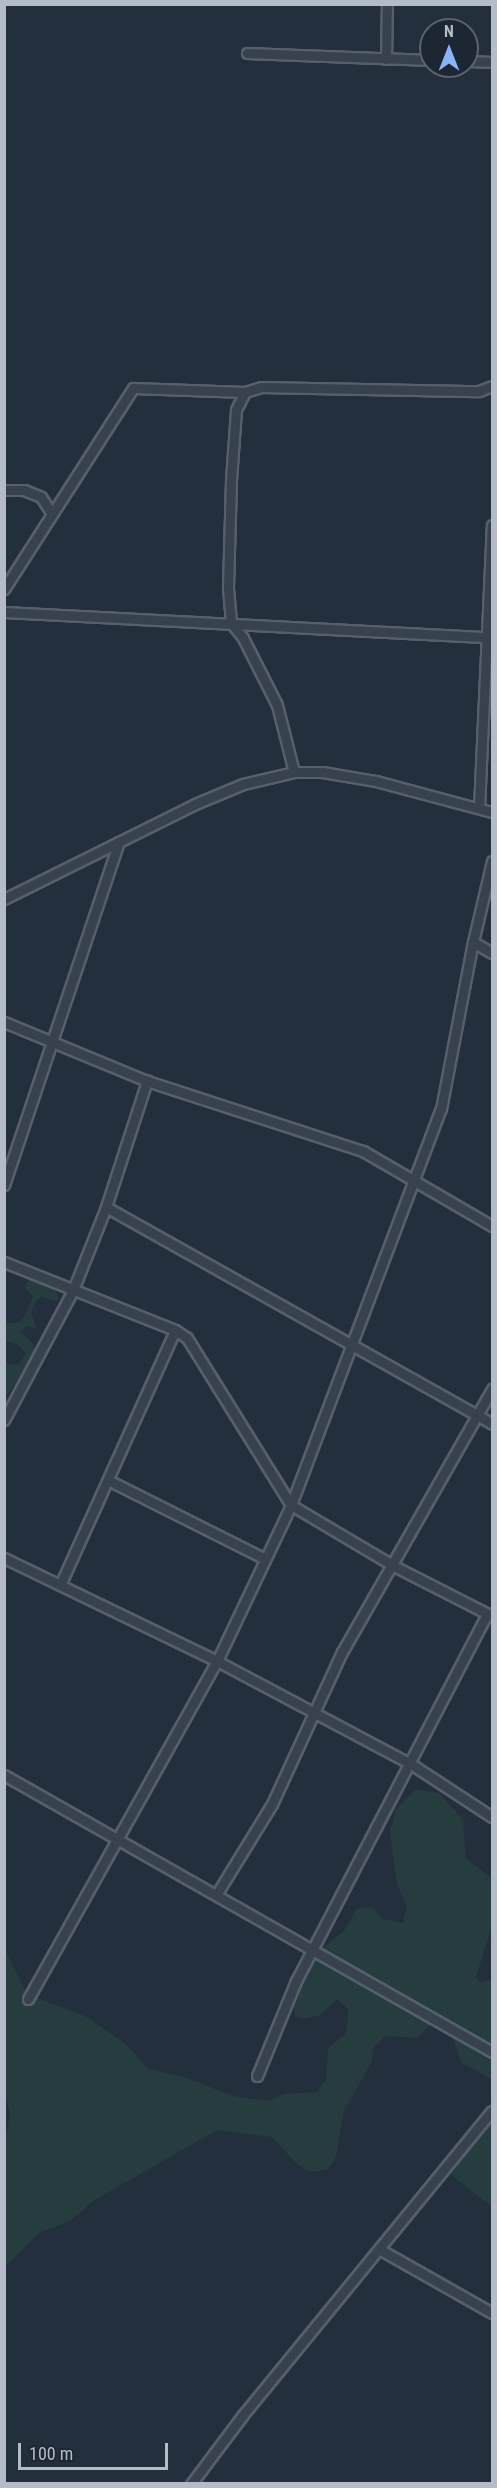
<!DOCTYPE html>
<style>
body{margin:0}
#map{position:relative;width:497px;height:2488px;overflow:hidden;background:#242f3e;font-family:"Roboto Condensed",sans-serif}
div>[style]{position:absolute}
.green>*{inset:0;background:#263c3f}
.roads{filter:drop-shadow(2px 0 #565f6c) drop-shadow(-2px 0 #565f6c) drop-shadow(0 2px #565f6c) drop-shadow(0 -2px #565f6c)}
.minor>*{height:9px;margin:-4.5px;padding:0 4.5px;transform-origin:4.5px;border-radius:4.5px;background:#38414e}
span{translate:-50% -50%;white-space:nowrap;text-align:center;line-height:1.15;-webkit-text-stroke:6px #1d2633;paint-order:stroke}
.frame{position:absolute;inset:0;border:6px solid #b4bcc9;pointer-events:none}
.north{position:absolute;left:419px;top:18px;width:60px;height:60px;box-sizing:border-box;background:#1d2633;border:2px solid #59626f;border-radius:50%;rotate:0deg;font-size:16px;font-weight:700;line-height:24px;text-align:center;color:#b4bcc9}
.north::after{content:'';display:block;margin:auto;width:21px;height:27px;background:#8ab4f8;clip-path:polygon(50% 0,100% 100%,50% 72%,0 100%)}
.scale{position:absolute;left:18px;top:2443px;width:150px;height:27px;box-sizing:border-box;border:3px solid #b4bcc9;border-top:0;padding-left:8px;font-size:18px;line-height:21px;white-space:nowrap;color:#b4bcc9;-webkit-text-stroke:4px #1d2633;paint-order:stroke}
</style>
<div id="map">
<div class="green">
<i style="clip-path:polygon(28px 1280px,55px 1288px,59px 1299px,56px 1302px,41px 1296px,36px 1302px,31px 1313px,37px 1329px,26px 1326px,21px 1332px,34px 1344px,35px 1355px,5px 1398px,5px 1361px,11px 1365px,19px 1364px,26px 1354px,19px 1345px,5px 1341px,5px 1324px,19px 1322px,25px 1315px,33px 1296px,25px 1288px)"></i>
<i style="clip-path:polygon(416px 1789px,439px 1793px,458px 1814px,463px 1820px,466px 1858px,492px 1879px,492px 1926px,476px 1977px,480px 1983px,492px 1979px,492px 2079px,462px 2063px,449px 2028px,433px 2022px,417px 2038px,385px 2036px,374px 2047px,371px 2063px,344px 2111px,336px 2157px,327px 2170px,309px 2172px,296px 2163px,272px 2137px,217px 2130px,93px 2201px,70px 2221px,39px 2233px,5px 2267px,4px 2144px,10px 2115px,4px 2086px,4px 1947px,27px 1994px,87px 2017px,127px 2045px,148px 2069px,184px 2077px,233px 2096px,268px 2101px,284px 2094px,317px 2092px,326px 2079px,328px 2048px,346px 2034px,348px 2009px,337px 1999px,320px 2015px,304px 2019px,295px 2016px,292px 1991px,323px 1948px,344px 1931px,357px 1909px,372px 1907px,383px 1919px,403px 1923px,407px 1906px,397px 1884px,390px 1832px,396px 1809px)"></i>
<i style="clip-path:polygon(492px 2112px,492px 2207px,451px 2175px)"></i>
</div>
<div class="roads">
<div class="minor">
<i style="left:247px;top:53px;width:184px;rotate:2.2deg"></i>
<i style="left:386px;top:59px;width:55px;rotate:-89deg"></i>
<i style="left:467px;top:61px;width:25px;rotate:2deg"></i>
<i style="left:245px;top:392px;width:20px;rotate:117deg"></i>
<i style="left:236px;top:410px;width:70px;rotate:94.1deg"></i>
<i style="left:231px;top:480px;width:108px;rotate:91.6deg"></i>
<i style="left:228px;top:588px;width:35px;rotate:85deg"></i>
<i style="left:231px;top:623px;width:19px;rotate:51deg"></i>
<i style="left:243px;top:638px;width:75px;rotate:63.1deg"></i>
<i style="left:277px;top:705px;width:69px;rotate:75.8deg"></i>
<i style="left:4px;top:490px;width:20px"></i>
<i style="left:24px;top:490px;width:18px;rotate:22deg"></i>
<i style="left:41px;top:497px;width:20px;rotate:57deg"></i>
<i style="left:4px;top:589px;width:239px;rotate:-57.3deg"></i>
<i style="left:133px;top:388px;width:112px;rotate:2deg"></i>
<i style="left:245px;top:392px;width:17px;rotate:-17deg"></i>
<i style="left:261px;top:387px;width:218px;rotate:1.1deg"></i>
<i style="left:479px;top:391px;width:14px;rotate:-21deg"></i>
<i style="left:4px;top:612px;width:489px;rotate:3deg"></i>
<i style="left:479px;top:808px;width:283px;rotate:-87.4deg"></i>
<i style="left:4px;top:899px;width:213px;rotate:-26.4deg"></i>
<i style="left:195px;top:804px;width:52px;rotate:-22.6deg"></i>
<i style="left:243px;top:784px;width:52px;rotate:-13.2deg"></i>
<i style="left:294px;top:772px;width:28px"></i>
<i style="left:322px;top:772px;width:55px;rotate:9.5deg"></i>
<i style="left:376px;top:781px;width:120px;rotate:15deg"></i>
<i style="left:473px;top:942px;width:22px;rotate:30deg"></i>
<i style="left:4px;top:1022px;width:155px;rotate:22.4deg"></i>
<i style="left:147px;top:1081px;width:227px;rotate:18deg"></i>
<i style="left:363px;top:1151px;width:149px;rotate:30.2deg"></i>
<i style="left:4px;top:1185px;width:362px;rotate:-71.5deg"></i>
<i style="left:106px;top:1207px;width:443px;rotate:29.3deg"></i>
<i style="left:4px;top:1262px;width:184px;rotate:21.7deg"></i>
<i style="left:175px;top:1330px;width:14px;rotate:34deg"></i>
<i style="left:187px;top:1338px;width:197px;rotate:58.1deg"></i>
<i style="left:291px;top:1505px;width:117px;rotate:30.7deg"></i>
<i style="left:392px;top:1565px;width:112px;rotate:27deg"></i>
<i style="left:4px;top:1420px;width:147px;rotate:-62deg"></i>
<i style="left:73px;top:1290px;width:89px;rotate:-68.3deg"></i>
<i style="left:106px;top:1207px;width:133px;rotate:-72deg"></i>
<i style="left:108px;top:1480px;width:176px;rotate:26.7deg"></i>
<i style="left:4px;top:1558px;width:237px;rotate:25.8deg"></i>
<i style="left:217px;top:1661px;width:220px;rotate:28deg"></i>
<i style="left:411px;top:1764px;width:97px;rotate:33.2deg"></i>
<i style="left:61px;top:1583px;width:277px;rotate:-65.7deg"></i>
<i style="left:4px;top:1775px;width:561px;rotate:29.58deg"></i>
<i style="left:216px;top:1895px;width:107px;rotate:-58.4deg"></i>
<i style="left:272px;top:1804px;width:167px;rotate:-65.3deg"></i>
<i style="left:342px;top:1652px;width:303px;rotate:-60.3deg"></i>
<i style="left:28px;top:1999px;width:387px;rotate:-60.8deg"></i>
<i style="left:217px;top:1661px;width:173px;rotate:-64.6deg"></i>
<i style="left:291px;top:1505px;width:423px;rotate:-69.3deg"></i>
<i style="left:441px;top:1109px;width:170px;rotate:-79.2deg"></i>
<i style="left:473px;top:942px;width:83px;rotate:-76.8deg"></i>
<i style="left:257px;top:2076px;width:103px;rotate:-67.7deg"></i>
<i style="left:296px;top:1981px;width:414px;rotate:-62.5deg"></i>
<i style="left:379px;top:2249px;width:130px;rotate:29.5deg"></i>
<i style="left:191px;top:2484px;width:85px;rotate:-53.1deg"></i>
<i style="left:242px;top:2416px;width:394px;rotate:-50.7deg"></i>
</div>
</div>
<div class="frame"></div>
<div class="north">N</div>
<div class="scale">100 m</div>
</div>
